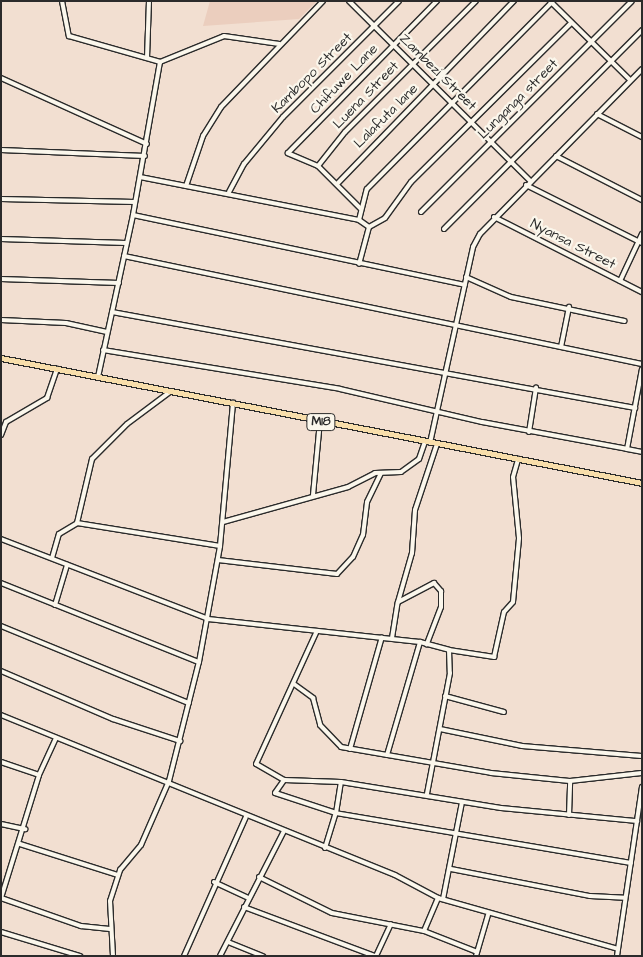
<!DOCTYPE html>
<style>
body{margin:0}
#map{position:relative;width:643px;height:957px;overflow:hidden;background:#f2dfd1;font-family:"Architects Daughter",sans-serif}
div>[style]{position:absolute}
.built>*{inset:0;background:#ebcebe}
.roads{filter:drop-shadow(1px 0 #2b2b2b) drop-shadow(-1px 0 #2b2b2b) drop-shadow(0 1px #2b2b2b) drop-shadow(0 -1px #2b2b2b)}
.minor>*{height:4px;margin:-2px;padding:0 2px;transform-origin:2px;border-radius:2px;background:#fbf7ec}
.major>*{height:5px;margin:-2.5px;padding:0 2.5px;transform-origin:2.5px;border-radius:2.5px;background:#f8deab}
span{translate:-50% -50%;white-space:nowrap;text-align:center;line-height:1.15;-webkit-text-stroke:4.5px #fbf7ec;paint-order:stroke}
.shield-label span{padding:1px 4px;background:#fbf7ec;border:1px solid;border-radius:4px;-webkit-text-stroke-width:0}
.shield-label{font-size:12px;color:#2b2b2b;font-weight:700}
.street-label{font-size:14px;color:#2b2b2b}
.frame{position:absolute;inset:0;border:2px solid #2b2b2b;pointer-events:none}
</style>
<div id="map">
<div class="built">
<i style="clip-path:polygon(210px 1px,317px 1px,299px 19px,203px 26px)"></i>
</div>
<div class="roads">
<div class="minor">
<i style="left:62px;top:1px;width:36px;rotate:79deg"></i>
<i style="left:69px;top:36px;width:95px;rotate:15.9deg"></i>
<i style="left:349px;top:1px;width:255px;rotate:44.8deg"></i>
<i style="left:550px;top:1px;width:112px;rotate:44.6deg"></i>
<i style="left:147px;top:58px;width:57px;rotate:-88deg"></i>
<i style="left:1px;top:78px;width:160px;rotate:24.3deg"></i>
<i style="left:597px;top:114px;width:51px;rotate:27.1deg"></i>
<i style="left:1px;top:150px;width:144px;rotate:2.4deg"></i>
<i style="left:556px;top:156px;width:97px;rotate:27.1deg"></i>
<i style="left:318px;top:166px;width:43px;rotate:-51.5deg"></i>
<i style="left:345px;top:132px;width:185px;rotate:-45deg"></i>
<i style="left:140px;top:177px;width:47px;rotate:11.1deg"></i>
<i style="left:186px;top:186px;width:53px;rotate:-71.2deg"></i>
<i style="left:203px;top:136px;width:34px;rotate:-58deg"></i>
<i style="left:221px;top:107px;width:147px;rotate:-46.1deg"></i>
<i style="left:337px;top:184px;width:255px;rotate:-46deg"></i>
<i style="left:526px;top:185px;width:130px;rotate:26.6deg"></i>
<i style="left:186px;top:186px;width:176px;rotate:11.1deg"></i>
<i style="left:359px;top:220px;width:12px;rotate:35deg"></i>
<i style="left:369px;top:227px;width:38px;rotate:105deg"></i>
<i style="left:229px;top:192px;width:32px;rotate:-62deg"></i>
<i style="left:244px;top:164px;width:61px;rotate:-50.3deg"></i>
<i style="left:283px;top:117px;width:164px;rotate:-45deg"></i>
<i style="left:1px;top:199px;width:134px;rotate:1.3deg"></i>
<i style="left:361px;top:209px;width:61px;rotate:-135deg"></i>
<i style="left:318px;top:166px;width:33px;rotate:-157deg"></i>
<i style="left:288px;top:153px;width:213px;rotate:-45.6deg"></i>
<i style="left:421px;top:212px;width:298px;rotate:-45deg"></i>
<i style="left:133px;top:215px;width:339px;rotate:11.9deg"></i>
<i style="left:494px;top:217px;width:166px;rotate:26.9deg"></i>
<i style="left:359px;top:220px;width:32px;rotate:-76deg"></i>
<i style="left:367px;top:189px;width:264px;rotate:-45.3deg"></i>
<i style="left:369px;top:227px;width:18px;rotate:-29deg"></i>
<i style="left:385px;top:218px;width:44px;rotate:-54.2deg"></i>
<i style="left:411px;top:182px;width:226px;rotate:-44.8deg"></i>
<i style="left:444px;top:229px;width:281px;rotate:-45.1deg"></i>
<i style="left:1px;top:239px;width:125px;rotate:1.8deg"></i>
<i style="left:124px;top:256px;width:529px;rotate:11.78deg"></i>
<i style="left:466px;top:277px;width:49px;rotate:24deg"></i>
<i style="left:511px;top:297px;width:116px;rotate:11.9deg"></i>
<i style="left:1px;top:279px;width:118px;rotate:1.9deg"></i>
<i style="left:620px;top:281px;width:52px;rotate:-64.9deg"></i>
<i style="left:112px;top:312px;width:532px;rotate:10.4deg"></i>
<i style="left:1px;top:320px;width:65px;rotate:2.6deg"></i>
<i style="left:66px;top:323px;width:42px;rotate:12.4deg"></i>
<i style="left:561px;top:347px;width:41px;rotate:-78.7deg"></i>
<i style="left:103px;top:350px;width:240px;rotate:9.3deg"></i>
<i style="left:340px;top:389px;width:146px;rotate:13.1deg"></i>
<i style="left:482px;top:422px;width:147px;rotate:10.5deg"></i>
<i style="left:627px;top:449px;width:81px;rotate:-79.4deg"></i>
<i style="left:98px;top:377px;width:166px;rotate:-77.8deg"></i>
<i style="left:133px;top:215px;width:155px;rotate:-80deg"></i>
<i style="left:160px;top:62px;width:69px;rotate:-22.1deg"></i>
<i style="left:224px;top:36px;width:56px;rotate:8.3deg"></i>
<i style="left:529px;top:432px;width:45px;rotate:-81deg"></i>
<i style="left:1px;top:435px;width:14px;rotate:-69deg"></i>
<i style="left:6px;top:422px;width:48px;rotate:-30.3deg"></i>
<i style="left:47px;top:398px;width:31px;rotate:-71deg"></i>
<i style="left:430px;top:443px;width:201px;rotate:-77.6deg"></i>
<i style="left:473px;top:247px;width:15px;rotate:-62deg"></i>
<i style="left:480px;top:234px;width:231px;rotate:-45.5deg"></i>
<i style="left:627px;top:449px;width:15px;rotate:11deg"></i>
<i style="left:313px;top:495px;width:74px;rotate:-84.6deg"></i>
<i style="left:223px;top:522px;width:130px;rotate:-15.6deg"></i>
<i style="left:348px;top:487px;width:30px;rotate:-27deg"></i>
<i style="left:375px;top:473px;width:26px;rotate:-2deg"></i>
<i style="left:401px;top:472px;width:22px;rotate:-36deg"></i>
<i style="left:419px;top:459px;width:18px;rotate:-71deg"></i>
<i style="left:77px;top:523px;width:66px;rotate:-76.8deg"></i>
<i style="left:92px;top:459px;width:49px;rotate:-45deg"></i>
<i style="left:127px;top:424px;width:54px;rotate:-36.7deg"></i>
<i style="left:1px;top:539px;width:222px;rotate:21.1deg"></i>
<i style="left:208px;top:619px;width:213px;rotate:6.2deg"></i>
<i style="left:52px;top:558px;width:25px;rotate:-74deg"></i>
<i style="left:59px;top:534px;width:21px;rotate:-31deg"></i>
<i style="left:77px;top:523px;width:145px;rotate:9.1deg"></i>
<i style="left:218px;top:560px;width:120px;rotate:6.7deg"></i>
<i style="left:337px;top:574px;width:23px;rotate:-47deg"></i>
<i style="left:353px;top:557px;width:24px;rotate:-66deg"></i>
<i style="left:363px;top:535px;width:33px;rotate:-83deg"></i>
<i style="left:367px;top:502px;width:32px;rotate:-64deg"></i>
<i style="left:1px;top:583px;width:213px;rotate:21.8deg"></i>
<i style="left:398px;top:602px;width:51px;rotate:-74.1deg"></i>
<i style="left:412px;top:553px;width:43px;rotate:-86deg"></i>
<i style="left:415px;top:510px;width:70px;rotate:-71.6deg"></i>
<i style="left:55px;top:605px;width:42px;rotate:-73.3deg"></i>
<i style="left:1px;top:626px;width:203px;rotate:22.3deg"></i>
<i style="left:392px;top:638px;width:36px;rotate:-81deg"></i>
<i style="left:398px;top:602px;width:41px;rotate:-27.8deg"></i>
<i style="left:434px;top:583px;width:11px;rotate:49deg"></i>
<i style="left:441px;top:591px;width:16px;rotate:90deg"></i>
<i style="left:441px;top:607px;width:40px;rotate:111deg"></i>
<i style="left:449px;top:650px;width:46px;rotate:8.8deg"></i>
<i style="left:494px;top:657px;width:46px;rotate:-77.5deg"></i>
<i style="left:504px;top:612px;width:13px;rotate:-48deg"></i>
<i style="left:513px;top:602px;width:64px;rotate:-84.6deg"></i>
<i style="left:519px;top:538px;width:61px;rotate:-95.6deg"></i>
<i style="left:513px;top:477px;width:19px;rotate:-74deg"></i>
<i style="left:1px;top:671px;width:122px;rotate:23.2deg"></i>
<i style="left:113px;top:719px;width:71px;rotate:18.2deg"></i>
<i style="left:294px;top:684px;width:24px;rotate:36deg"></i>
<i style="left:313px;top:698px;width:28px;rotate:75deg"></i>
<i style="left:320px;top:725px;width:30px;rotate:46deg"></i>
<i style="left:341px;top:747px;width:152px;rotate:9.8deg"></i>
<i style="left:491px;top:773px;width:79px;rotate:5.8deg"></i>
<i style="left:570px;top:781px;width:72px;rotate:-6.3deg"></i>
<i style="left:445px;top:696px;width:61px;rotate:15.2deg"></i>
<i style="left:1px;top:715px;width:425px;rotate:22.1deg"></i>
<i style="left:395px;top:875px;width:49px;rotate:28.1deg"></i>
<i style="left:438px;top:898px;width:187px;rotate:15.8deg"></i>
<i style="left:440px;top:729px;width:84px;rotate:11.7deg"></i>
<i style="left:522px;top:746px;width:120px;rotate:4.8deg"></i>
<i style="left:350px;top:749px;width:116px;rotate:-74.1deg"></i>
<i style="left:387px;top:755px;width:118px;rotate:-73.7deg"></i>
<i style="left:420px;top:642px;width:30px;rotate:15deg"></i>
<i style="left:449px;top:650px;width:23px;rotate:88deg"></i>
<i style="left:450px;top:673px;width:123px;rotate:100.8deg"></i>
<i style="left:1px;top:762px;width:40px;rotate:18.9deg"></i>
<i style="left:284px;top:780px;width:32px;rotate:-150deg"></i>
<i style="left:256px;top:764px;width:146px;rotate:-65.4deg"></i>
<i style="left:569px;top:815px;width:34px;rotate:-88deg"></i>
<i style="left:1px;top:824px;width:25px;rotate:12deg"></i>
<i style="left:20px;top:844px;width:103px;rotate:17.6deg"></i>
<i style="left:325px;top:848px;width:37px;rotate:-73deg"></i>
<i style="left:336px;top:813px;width:64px;rotate:-161.8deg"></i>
<i style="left:275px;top:793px;width:16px;rotate:-55deg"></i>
<i style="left:284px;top:780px;width:57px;rotate:2deg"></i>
<i style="left:631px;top:863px;width:299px;rotate:-170.4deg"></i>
<i style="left:336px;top:813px;width:31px;rotate:-81deg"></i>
<i style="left:341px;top:782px;width:162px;rotate:9.2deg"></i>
<i style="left:501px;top:808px;width:137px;rotate:5.5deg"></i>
<i style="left:451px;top:869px;width:142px;rotate:11deg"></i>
<i style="left:590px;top:896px;width:35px;rotate:3deg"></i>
<i style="left:259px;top:877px;width:81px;rotate:26.3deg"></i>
<i style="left:332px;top:913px;width:94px;rotate:11.1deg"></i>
<i style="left:424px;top:931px;width:57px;rotate:21.6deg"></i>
<i style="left:214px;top:882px;width:38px;rotate:25deg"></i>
<i style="left:1px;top:898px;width:129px;rotate:-72.8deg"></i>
<i style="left:39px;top:775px;width:41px;rotate:-65.3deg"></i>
<i style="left:1px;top:898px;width:85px;rotate:19.3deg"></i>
<i style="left:81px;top:926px;width:29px;rotate:6deg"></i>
<i style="left:443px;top:899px;width:99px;rotate:-78.9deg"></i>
<i style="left:244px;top:907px;width:140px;rotate:20.5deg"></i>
<i style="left:424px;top:931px;width:36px;rotate:-67deg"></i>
<i style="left:1px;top:932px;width:83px;rotate:16.9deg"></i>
<i style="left:228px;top:942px;width:38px;rotate:22deg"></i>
<i style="left:113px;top:956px;width:55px;rotate:-93.1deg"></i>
<i style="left:110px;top:901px;width:33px;rotate:-72deg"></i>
<i style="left:120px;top:870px;width:33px;rotate:-50deg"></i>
<i style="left:141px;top:845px;width:70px;rotate:-66.4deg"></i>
<i style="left:169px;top:781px;width:123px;rotate:-75.9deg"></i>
<i style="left:199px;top:662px;width:118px;rotate:-79.7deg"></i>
<i style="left:220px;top:546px;width:144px;rotate:-84.8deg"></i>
<i style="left:184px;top:956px;width:152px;rotate:-66deg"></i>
<i style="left:220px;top:956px;width:140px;rotate:-62.9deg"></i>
<i style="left:376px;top:956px;width:35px;rotate:-65deg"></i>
<i style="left:476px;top:956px;width:43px;rotate:-73.7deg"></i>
<i style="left:617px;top:956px;width:171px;rotate:-81.6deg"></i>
</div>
<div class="major">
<i style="left:1px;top:358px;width:653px;rotate:11.03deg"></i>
</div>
</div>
<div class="shield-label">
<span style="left:321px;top:422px">M18</span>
</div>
<div class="street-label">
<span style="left:438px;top:72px;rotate:45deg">Zambezi Street</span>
<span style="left:312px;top:73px;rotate:-45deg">Kambopo Street</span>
<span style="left:344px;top:79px;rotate:-46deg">Chifuwe Lane</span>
<span style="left:366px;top:95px;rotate:-46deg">Luena Street</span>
<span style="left:518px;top:99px;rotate:-45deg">Lunganga street</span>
<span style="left:386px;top:116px;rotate:-45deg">Lalafuta lane</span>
<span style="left:573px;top:244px;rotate:27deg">Nyansa Street</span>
</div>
<div class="frame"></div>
</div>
